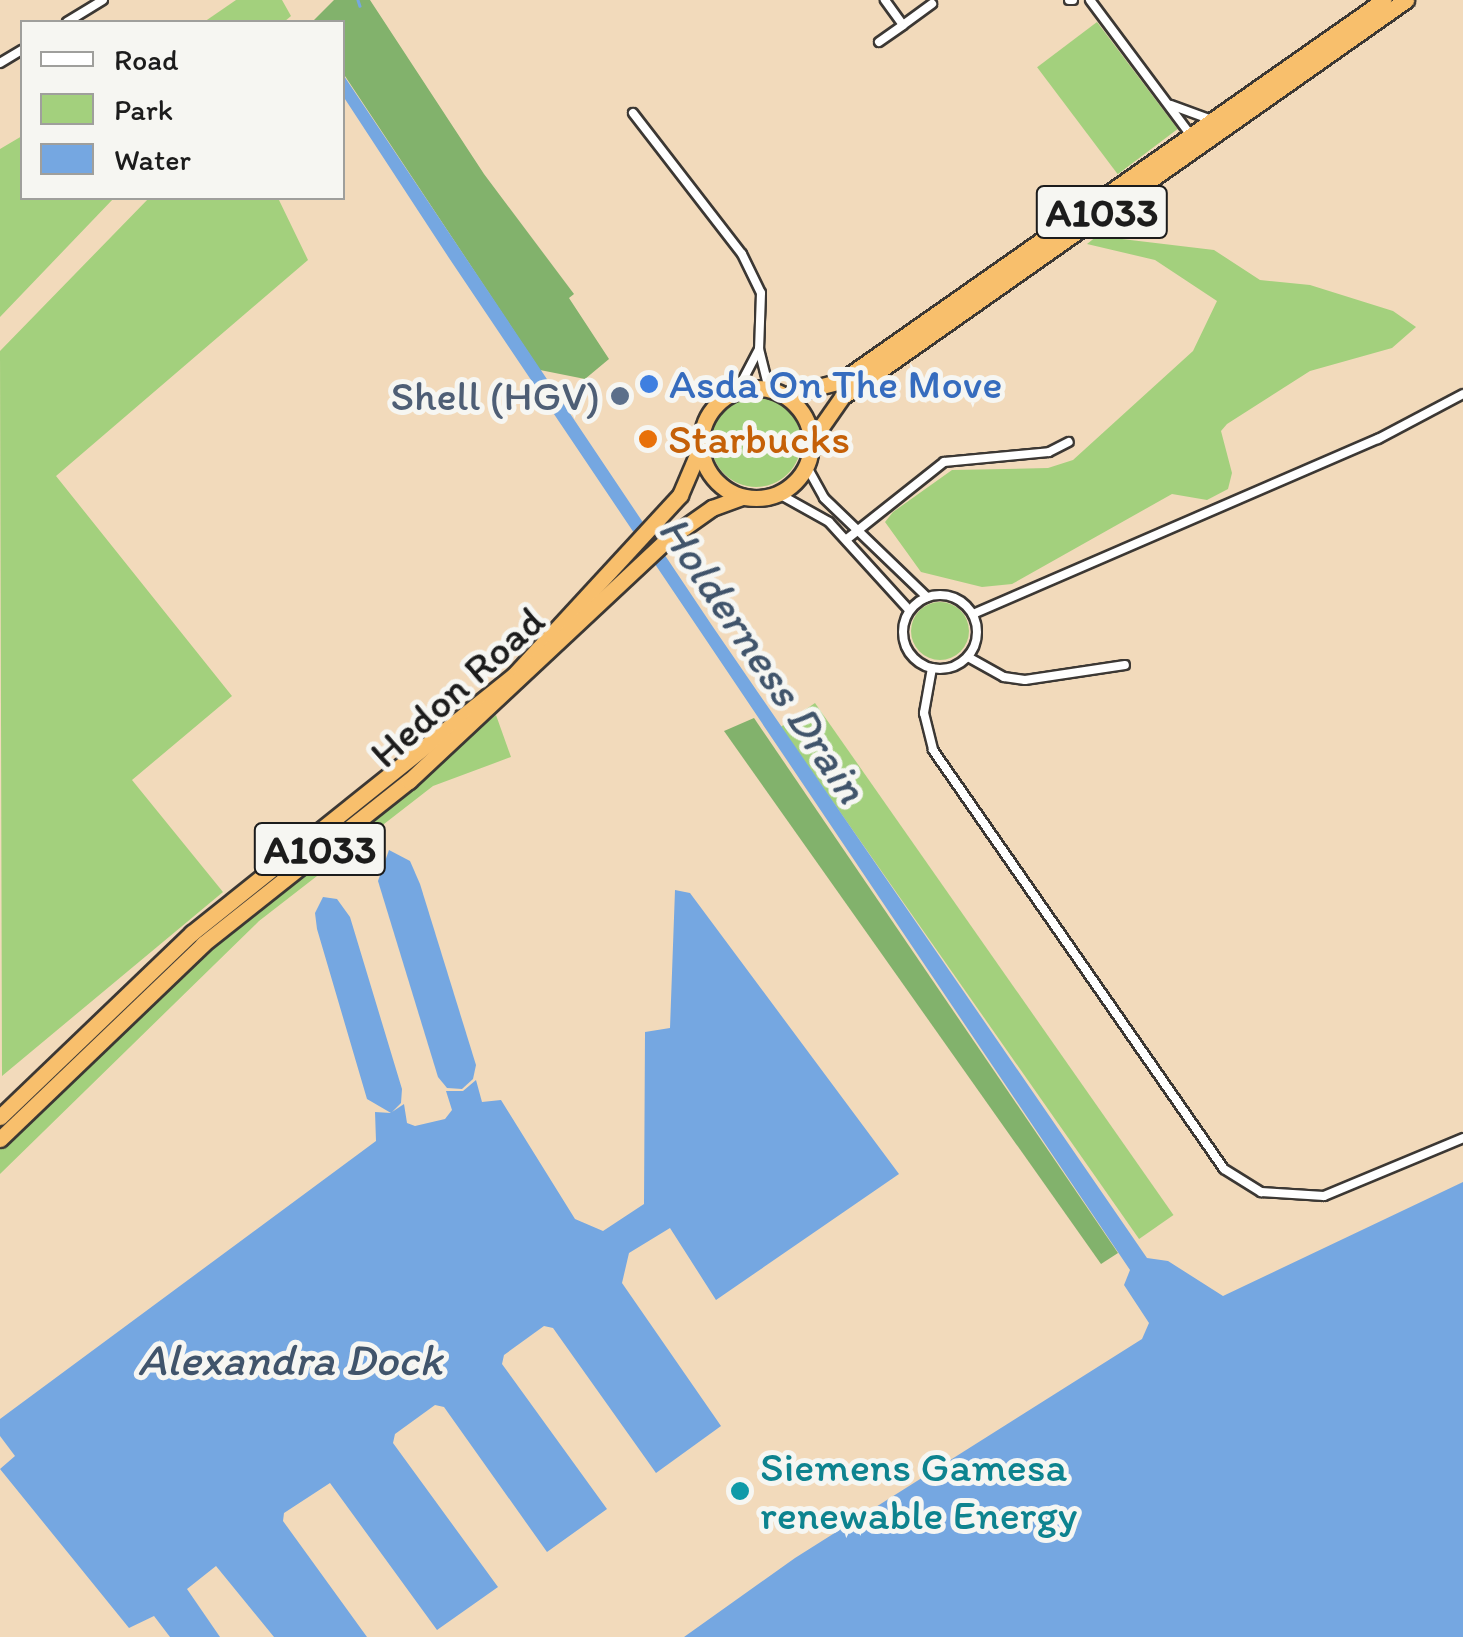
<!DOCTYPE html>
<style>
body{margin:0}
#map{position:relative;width:1463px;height:1637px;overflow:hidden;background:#f2dabb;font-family:Itim,sans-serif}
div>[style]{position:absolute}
.green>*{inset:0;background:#a3d07d;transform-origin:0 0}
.round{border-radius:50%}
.forest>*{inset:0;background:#82b26c}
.water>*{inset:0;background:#75a7e1}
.stream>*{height:2.5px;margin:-1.25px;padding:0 1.25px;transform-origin:1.25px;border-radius:1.25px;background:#75a7e1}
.roads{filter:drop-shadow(2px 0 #3c3834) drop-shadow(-2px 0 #3c3834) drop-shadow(0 2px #3c3834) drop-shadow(0 -2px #3c3834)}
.street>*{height:8px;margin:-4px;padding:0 4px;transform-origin:4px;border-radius:4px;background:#fff}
.street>.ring{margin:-4px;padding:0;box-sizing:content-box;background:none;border:8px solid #fff;border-radius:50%}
.highway>*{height:15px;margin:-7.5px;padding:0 7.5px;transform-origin:7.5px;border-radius:7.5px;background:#f8bf6c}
.highway>.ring{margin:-7.5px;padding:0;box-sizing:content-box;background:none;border:15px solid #f8bf6c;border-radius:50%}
.dots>*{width:28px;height:28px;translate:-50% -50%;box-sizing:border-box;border:5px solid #f6f6f2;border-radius:50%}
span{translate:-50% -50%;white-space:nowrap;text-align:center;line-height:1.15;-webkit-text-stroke:10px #f6f6f2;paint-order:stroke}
.shield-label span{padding:2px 8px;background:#f6f6f2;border:2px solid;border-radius:8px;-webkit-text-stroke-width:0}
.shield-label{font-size:40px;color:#1c1c1c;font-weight:700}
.shop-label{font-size:42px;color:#366cbe}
.left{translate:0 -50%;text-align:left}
.service-label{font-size:42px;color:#4e5e75}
.right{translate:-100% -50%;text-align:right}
.food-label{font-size:42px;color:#c56008}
.street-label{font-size:42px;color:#1c1c1c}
.culture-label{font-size:42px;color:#0d838f}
.water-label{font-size:45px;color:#40546b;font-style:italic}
.legend{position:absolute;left:20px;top:20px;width:325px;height:180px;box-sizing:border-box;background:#f6f6f2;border:2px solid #9f9f9c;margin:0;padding:12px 18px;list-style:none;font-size:30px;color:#1c1c1c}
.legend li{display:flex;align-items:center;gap:20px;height:50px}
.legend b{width:50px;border:2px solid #9f9f9c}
</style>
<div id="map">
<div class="green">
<i style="clip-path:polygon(236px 0,282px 0,291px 16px,284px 22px,204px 22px)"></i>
<i style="left:1097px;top:22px;width:134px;height:75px;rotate:53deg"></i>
<i style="clip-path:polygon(22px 136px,22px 198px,114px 198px,0 317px,0 149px)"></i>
<i style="clip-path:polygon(149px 198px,278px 198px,308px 260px,56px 476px,232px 696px,132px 780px,223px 892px,2px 1076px,0 351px)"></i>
<i style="clip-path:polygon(1097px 236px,1214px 250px,1260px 280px,1310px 285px,1393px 311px,1416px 327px,1392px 348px,1310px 371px,1227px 424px,1221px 431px,1232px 473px,1228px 489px,1207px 500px,1172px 494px,1012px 584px,982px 587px,921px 572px,885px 522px,893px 512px,952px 470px,1048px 468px,1073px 460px,1193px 351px,1217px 301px,1155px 260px,1087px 244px)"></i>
<i class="round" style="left:711px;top:397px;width:90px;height:90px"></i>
<i class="round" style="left:911px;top:602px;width:58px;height:58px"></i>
<i style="left:815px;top:703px;width:625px;height:42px;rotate:55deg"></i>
<i style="clip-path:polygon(496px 715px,511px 757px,433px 786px,259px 921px,0 1174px,0 1144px,204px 947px)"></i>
</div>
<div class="forest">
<i style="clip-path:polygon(334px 0,370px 0,484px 174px,574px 294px,569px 298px,609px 359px,585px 379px,540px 370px,343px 73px,342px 22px,312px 22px)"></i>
<i style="clip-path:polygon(754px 718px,1118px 1253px,1101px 1264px,724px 731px)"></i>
</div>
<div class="water">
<i style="clip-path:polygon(342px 73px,713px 627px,1147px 1258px,1168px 1261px,1223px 1296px,1463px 1182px,1463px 1637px,684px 1637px,795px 1558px,1142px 1339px,1149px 1323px,1124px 1285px,1130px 1270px,449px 258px,343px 96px)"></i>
<i style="clip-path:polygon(389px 850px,410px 861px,420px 884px,476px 1065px,473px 1079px,462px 1089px,447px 1088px,438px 1077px,378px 881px)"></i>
<i style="clip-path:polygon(675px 890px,690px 893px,899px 1174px,716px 1300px,670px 1228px,629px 1253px,622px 1283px,721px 1426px,656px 1473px,553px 1328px,544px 1326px,504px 1355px,502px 1364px,607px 1509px,547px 1552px,444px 1407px,435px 1405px,395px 1434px,393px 1443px,498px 1587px,437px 1630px,330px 1483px,284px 1513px,283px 1521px,367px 1637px,274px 1637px,216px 1566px,187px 1589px,220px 1637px,170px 1637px,154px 1616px,129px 1628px,0 1469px,15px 1456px,0 1436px,0 1419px,376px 1141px,375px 1112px,391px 1113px,367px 1099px,317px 929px,315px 913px,323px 897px,337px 899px,350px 917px,402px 1089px,401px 1103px,392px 1112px,404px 1104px,407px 1123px,415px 1126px,445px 1119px,452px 1110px,446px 1091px,463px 1091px,476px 1080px,482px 1102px,501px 1100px,575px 1219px,603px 1231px,644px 1204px,645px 1032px,670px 1028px)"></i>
</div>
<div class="stream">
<i style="left:358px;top:0;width:6px;rotate:72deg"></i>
</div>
<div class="roads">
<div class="street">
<i style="left:1069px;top:0;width:4px"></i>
<i style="left:1090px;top:0;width:167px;rotate:53.3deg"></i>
<i style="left:67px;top:22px;width:42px;rotate:-31.4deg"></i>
<i style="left:903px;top:25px;width:36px;rotate:-36deg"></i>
<i style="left:879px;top:42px;width:29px;rotate:-35deg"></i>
<i style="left:903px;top:25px;width:31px;rotate:-126deg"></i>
<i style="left:0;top:63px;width:26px;rotate:-31deg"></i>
<i style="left:1171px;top:105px;width:40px;rotate:20.2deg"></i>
<i style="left:633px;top:113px;width:178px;rotate:52.3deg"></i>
<i style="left:742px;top:254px;width:43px;rotate:64deg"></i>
<i style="left:761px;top:293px;width:56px;rotate:92deg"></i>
<i style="left:759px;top:349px;width:47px;rotate:117.6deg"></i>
<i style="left:759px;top:349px;width:41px;rotate:76deg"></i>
<i style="left:807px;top:467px;width:35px;rotate:61deg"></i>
<i style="left:824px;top:498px;width:143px;rotate:43.9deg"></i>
<i style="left:779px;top:494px;width:57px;rotate:29.2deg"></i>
<i style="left:829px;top:522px;width:119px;rotate:47.7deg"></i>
<i style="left:847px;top:539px;width:124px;rotate:-38.4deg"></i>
<i style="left:944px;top:462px;width:105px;rotate:-5.4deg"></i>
<i style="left:1049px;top:452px;width:22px;rotate:-27deg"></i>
<i class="ring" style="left:903px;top:595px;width:66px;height:66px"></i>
<i style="left:973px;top:614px;width:441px;rotate:-23.4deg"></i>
<i style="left:1378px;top:439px;width:96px;rotate:-27.9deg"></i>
<i style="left:968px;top:657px;width:41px;rotate:29.1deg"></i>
<i style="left:1004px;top:677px;width:21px;rotate:8deg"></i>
<i style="left:1025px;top:680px;width:101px;rotate:-8.5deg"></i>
<i style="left:932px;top:668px;width:46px;rotate:100.1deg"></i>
<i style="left:924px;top:713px;width:38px;rotate:76deg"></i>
<i style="left:933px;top:750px;width:510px;rotate:55.22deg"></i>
<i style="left:1224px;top:1169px;width:44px;rotate:31.9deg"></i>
<i style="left:1261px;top:1192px;width:63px;rotate:3.6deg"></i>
<i style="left:1324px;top:1196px;width:151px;rotate:-22.6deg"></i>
</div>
<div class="highway">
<i class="ring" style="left:701px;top:388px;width:95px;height:95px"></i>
<i style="left:787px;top:395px;width:56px;rotate:-14.5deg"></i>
<i style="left:841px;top:381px;width:663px;rotate:-35.06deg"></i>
<i style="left:812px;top:440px;width:52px;rotate:-55.1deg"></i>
<i style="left:842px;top:397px;width:690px;rotate:-35.14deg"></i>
<i style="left:0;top:1117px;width:266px;rotate:-43.8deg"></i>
<i style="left:192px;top:933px;width:413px;rotate:-38.7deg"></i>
<i style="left:514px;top:675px;width:245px;rotate:-47.3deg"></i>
<i style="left:680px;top:495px;width:51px;rotate:-66.9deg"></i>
<i style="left:0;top:1139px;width:281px;rotate:-43.8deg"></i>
<i style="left:203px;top:944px;width:263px;rotate:-38.4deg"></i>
<i style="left:409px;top:781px;width:354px;rotate:-43.1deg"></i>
<i style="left:668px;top:539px;width:54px;rotate:-35.2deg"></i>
<i style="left:712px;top:508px;width:32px;rotate:-20deg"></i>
</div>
</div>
<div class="dots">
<i style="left:649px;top:384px;background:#3f7fe0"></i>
<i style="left:620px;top:396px;background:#5c6f8a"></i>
<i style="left:648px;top:439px;background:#e8710a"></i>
<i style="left:740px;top:1491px;background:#0f9aa8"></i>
</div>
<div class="shield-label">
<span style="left:1102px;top:212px">A1033</span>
<span style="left:320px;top:849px">A1033</span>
</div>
<div class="shop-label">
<span class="left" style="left:669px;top:384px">Asda On The Move</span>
</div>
<div class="service-label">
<span class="right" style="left:600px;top:396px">Shell (HGV)</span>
</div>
<div class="food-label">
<span class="left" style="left:668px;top:439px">Starbucks</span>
</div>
<div class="street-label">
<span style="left:457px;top:687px;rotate:-42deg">Hedon Road</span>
</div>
<div class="culture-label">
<span class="left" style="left:760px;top:1491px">Siemens Gamesa<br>renewable Energy</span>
</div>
<div class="water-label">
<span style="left:763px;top:659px;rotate:56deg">Holderness Drain</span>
<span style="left:290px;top:1360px">Alexandra Dock</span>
</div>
<ul class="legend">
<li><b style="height:12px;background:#fff"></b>Road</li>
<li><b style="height:28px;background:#a3d07d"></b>Park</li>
<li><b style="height:28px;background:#75a7e1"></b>Water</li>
</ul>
</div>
